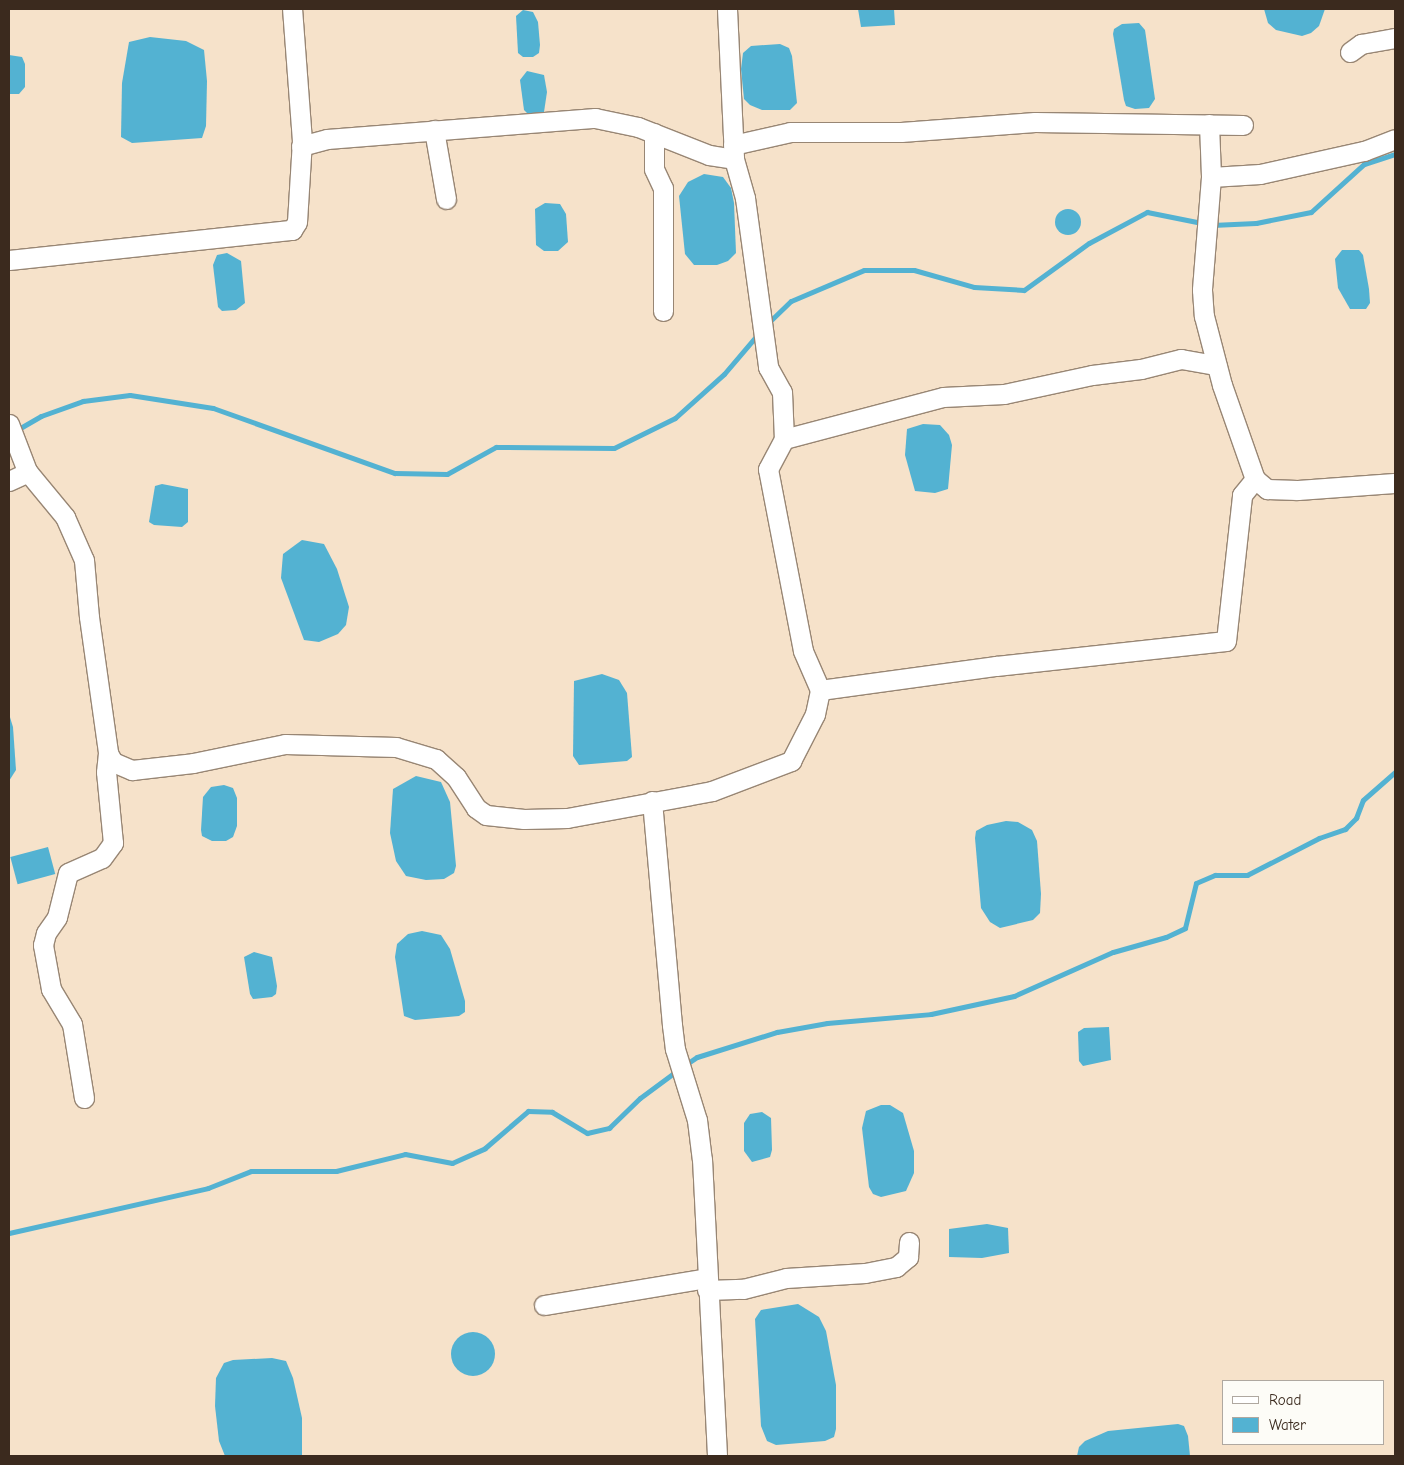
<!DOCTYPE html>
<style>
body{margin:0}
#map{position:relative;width:1404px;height:1465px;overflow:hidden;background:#f6e2ca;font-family:"Comic Neue",sans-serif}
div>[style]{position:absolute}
.water>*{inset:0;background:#53b2d2;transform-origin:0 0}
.round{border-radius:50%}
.stream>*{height:5px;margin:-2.5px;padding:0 2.5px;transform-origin:2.5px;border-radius:2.5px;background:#53b2d2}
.roads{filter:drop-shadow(1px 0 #988674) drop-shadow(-1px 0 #988674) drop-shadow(0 1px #988674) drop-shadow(0 -1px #988674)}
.minor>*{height:19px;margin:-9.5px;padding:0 9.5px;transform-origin:9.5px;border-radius:9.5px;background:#fff}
span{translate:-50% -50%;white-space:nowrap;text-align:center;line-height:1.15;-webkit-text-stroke:4px #fdfcf7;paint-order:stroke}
.frame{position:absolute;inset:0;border:10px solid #3b2a1e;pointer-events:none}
.legend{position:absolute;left:1222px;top:1380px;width:162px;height:65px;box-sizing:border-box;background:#fdfcf7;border:1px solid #afa8a0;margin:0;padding:6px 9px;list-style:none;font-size:15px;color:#3b2a1e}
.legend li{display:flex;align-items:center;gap:10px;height:25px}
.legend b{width:25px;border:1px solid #afa8a0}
</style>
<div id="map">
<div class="water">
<i style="clip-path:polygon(858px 9px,894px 9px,895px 25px,861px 27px)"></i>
<i style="clip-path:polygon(1264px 9px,1325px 9px,1319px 26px,1311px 33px,1302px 36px,1276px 30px,1268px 23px)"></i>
<i style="clip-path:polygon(523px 10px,533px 12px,538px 22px,540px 45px,539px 53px,533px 57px,523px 57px,518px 53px,516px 16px)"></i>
<i style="clip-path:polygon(1139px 23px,1145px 30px,1155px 99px,1149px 108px,1135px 109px,1126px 106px,1124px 100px,1113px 34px,1114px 29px,1122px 24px)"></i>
<i style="clip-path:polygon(150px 37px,186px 41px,204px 50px,207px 81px,206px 126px,202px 138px,132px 143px,121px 137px,122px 83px,129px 42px)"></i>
<i style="clip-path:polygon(780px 44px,789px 48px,792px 56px,797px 103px,790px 110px,762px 110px,750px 105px,744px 99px,741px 69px,743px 53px,751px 46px)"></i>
<i style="clip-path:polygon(9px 55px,22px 57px,25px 64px,25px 87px,19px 94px,9px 94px)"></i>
<i style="clip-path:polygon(527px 71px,544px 75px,547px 92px,544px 112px,528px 114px,524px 110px,520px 80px)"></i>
<i style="clip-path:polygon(704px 174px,723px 177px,731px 188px,734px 203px,736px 253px,728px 261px,717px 265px,694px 265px,685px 254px,679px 196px,688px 182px)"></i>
<i style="clip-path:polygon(545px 203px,560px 204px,566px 214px,568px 242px,558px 251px,544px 251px,536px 245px,535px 209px)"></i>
<i class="round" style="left:1055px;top:209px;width:26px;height:26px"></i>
<i style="clip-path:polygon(1342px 250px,1359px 250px,1363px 255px,1369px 289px,1370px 303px,1366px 309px,1350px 309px,1338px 288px,1335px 259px)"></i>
<i style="clip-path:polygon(227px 253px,241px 261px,245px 303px,236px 310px,222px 311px,218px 307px,213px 265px,217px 255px)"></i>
<i style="clip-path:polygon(923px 424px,940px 425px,949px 435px,952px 445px,948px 489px,935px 493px,915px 491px,905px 455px,907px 429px)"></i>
<i style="clip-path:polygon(162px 484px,188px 489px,188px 522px,182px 527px,154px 525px,149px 522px,155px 486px)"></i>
<i style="clip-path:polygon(302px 540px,324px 544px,337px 569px,349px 607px,346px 625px,338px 634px,319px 642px,304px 640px,281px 578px,283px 554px)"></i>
<i style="clip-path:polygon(602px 674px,619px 680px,627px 693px,632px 757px,627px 761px,579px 765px,573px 756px,574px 681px)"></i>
<i style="clip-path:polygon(9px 714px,13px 727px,16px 770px,9px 781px)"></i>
<i style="clip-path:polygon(416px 776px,441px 782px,450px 802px,456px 866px,454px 873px,444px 879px,426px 880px,406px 876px,396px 861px,390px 833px,393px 789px)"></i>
<i style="clip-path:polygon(224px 785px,233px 788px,237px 798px,237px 826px,233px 837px,226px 841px,212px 841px,202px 836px,201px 830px,203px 797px,211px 787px)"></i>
<i style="clip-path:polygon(1006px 821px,1018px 822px,1032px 830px,1037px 841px,1041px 894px,1040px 913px,1033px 920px,1000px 928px,990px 922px,981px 908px,975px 838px,976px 831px,987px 825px)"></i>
<i style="left:48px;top:847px;width:28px;height:39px;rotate:75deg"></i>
<i style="clip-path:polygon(422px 931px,441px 935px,450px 949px,465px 1001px,465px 1012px,459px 1016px,415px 1020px,404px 1016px,395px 957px,397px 944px,408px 934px)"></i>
<i style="clip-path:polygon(254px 952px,272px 957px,277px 986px,276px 994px,272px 997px,253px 999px,250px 994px,244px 957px)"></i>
<i style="clip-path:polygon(1109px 1027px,1111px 1060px,1083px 1066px,1079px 1061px,1078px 1032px,1084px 1028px)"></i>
<i style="clip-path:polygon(881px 1105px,890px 1105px,903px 1113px,914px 1151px,914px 1173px,906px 1191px,881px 1197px,873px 1194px,869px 1187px,862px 1128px,866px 1111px)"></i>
<i style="clip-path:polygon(762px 1112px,771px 1118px,772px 1150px,770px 1157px,752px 1162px,744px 1151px,744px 1123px,750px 1114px)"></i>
<i style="clip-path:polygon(987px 1224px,1008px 1228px,1009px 1253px,982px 1258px,949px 1257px,949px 1229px)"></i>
<i style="clip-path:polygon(798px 1304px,819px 1317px,826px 1331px,836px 1385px,836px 1429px,834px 1437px,825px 1441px,776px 1445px,767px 1441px,761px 1426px,755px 1319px,761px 1310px)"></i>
<i class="round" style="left:451px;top:1332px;width:44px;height:44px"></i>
<i style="clip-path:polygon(272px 1358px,286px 1361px,293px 1378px,302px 1418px,302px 1456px,225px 1456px,219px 1441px,215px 1406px,216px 1378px,224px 1363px,233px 1360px)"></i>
<i style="clip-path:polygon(1178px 1424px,1184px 1426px,1188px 1436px,1190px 1456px,1077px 1456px,1079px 1447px,1085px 1441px,1108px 1431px)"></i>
</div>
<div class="stream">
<i style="left:767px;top:324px;width:33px;rotate:-44deg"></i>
<i style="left:791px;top:301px;width:79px;rotate:-23deg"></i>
<i style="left:864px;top:270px;width:50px"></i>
<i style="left:914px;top:270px;width:62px;rotate:15.8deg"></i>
<i style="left:974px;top:287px;width:50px;rotate:3.4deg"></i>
<i style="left:1024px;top:290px;width:80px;rotate:-35.9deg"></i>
<i style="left:1089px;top:243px;width:66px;rotate:-28.1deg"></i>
<i style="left:1147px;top:212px;width:66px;rotate:11.3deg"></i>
<i style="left:1212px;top:225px;width:44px;rotate:-2.6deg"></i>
<i style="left:1256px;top:223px;width:56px;rotate:-11.3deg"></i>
<i style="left:1311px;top:212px;width:72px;rotate:-42.2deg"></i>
<i style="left:1364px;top:164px;width:33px;rotate:-18deg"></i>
<i style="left:15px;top:431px;width:30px;rotate:-30deg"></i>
<i style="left:41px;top:416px;width:45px;rotate:-19.7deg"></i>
<i style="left:83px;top:401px;width:47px;rotate:-7.3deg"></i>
<i style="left:130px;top:395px;width:84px;rotate:8.9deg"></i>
<i style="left:213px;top:408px;width:193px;rotate:19.7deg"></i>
<i style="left:395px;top:473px;width:52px;rotate:1.1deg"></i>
<i style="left:447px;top:474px;width:56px;rotate:-28.9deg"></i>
<i style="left:496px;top:447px;width:118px;rotate:0.5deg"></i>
<i style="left:614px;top:448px;width:68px;rotate:-26.2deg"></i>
<i style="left:675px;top:418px;width:66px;rotate:-41.9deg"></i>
<i style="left:724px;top:374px;width:52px;rotate:-49.6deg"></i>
<i style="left:685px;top:1065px;width:14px;rotate:-34deg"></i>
<i style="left:697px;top:1057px;width:84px;rotate:-17.4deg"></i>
<i style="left:777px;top:1032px;width:51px;rotate:-10.2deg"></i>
<i style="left:827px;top:1023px;width:104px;rotate:-4.9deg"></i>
<i style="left:931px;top:1014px;width:85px;rotate:-12.2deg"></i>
<i style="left:1014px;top:996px;width:108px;rotate:-24deg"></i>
<i style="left:1113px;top:952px;width:55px;rotate:-15.8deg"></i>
<i style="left:1166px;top:937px;width:21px;rotate:-25deg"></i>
<i style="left:1185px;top:928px;width:46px;rotate:-76.3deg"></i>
<i style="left:1196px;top:883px;width:21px;rotate:-23deg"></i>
<i style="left:1215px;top:875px;width:32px"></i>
<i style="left:1247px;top:875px;width:81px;rotate:-27.2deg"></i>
<i style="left:1319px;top:838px;width:28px;rotate:-19deg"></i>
<i style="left:1345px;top:829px;width:16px;rotate:-45deg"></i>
<i style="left:1356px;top:818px;width:19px;rotate:-69deg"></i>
<i style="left:1363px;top:800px;width:43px;rotate:-41.2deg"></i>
<i style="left:9px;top:1233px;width:204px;rotate:-12.7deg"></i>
<i style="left:208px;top:1188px;width:46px;rotate:-21.6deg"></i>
<i style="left:251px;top:1171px;width:85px"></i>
<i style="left:336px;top:1171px;width:71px;rotate:-13.8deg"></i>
<i style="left:405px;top:1154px;width:48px;rotate:10.8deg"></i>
<i style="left:452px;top:1163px;width:36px;rotate:-24deg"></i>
<i style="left:485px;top:1148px;width:57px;rotate:-40.7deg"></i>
<i style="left:528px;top:1111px;width:24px;rotate:2deg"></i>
<i style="left:552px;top:1112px;width:41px;rotate:31deg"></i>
<i style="left:587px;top:1133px;width:23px;rotate:-13deg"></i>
<i style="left:609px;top:1128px;width:43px;rotate:-44.1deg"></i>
<i style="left:640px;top:1098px;width:47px;rotate:-36.4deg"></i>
</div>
<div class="roads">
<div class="minor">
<i style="left:727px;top:9px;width:150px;rotate:87.3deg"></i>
<i style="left:734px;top:159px;width:41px;rotate:74.2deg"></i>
<i style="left:745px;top:198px;width:171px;rotate:82.2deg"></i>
<i style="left:768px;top:367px;width:29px;rotate:61deg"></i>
<i style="left:782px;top:392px;width:47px;rotate:87.6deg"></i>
<i style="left:784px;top:439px;width:34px;rotate:118deg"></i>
<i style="left:768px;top:469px;width:185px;rotate:79.1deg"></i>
<i style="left:803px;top:651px;width:43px;rotate:66.4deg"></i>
<i style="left:1350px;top:52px;width:14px;rotate:-36deg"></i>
<i style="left:1361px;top:44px;width:35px;rotate:-10deg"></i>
<i style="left:1209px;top:124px;width:53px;rotate:87.8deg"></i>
<i style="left:1211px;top:177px;width:113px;rotate:94.6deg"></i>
<i style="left:1202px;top:290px;width:26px;rotate:86deg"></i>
<i style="left:1204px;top:316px;width:71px;rotate:75.4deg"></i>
<i style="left:1222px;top:385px;width:100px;rotate:70.7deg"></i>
<i style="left:1255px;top:479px;width:16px;rotate:40deg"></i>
<i style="left:1267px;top:489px;width:30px;rotate:2deg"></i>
<i style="left:1297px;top:490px;width:98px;rotate:-4.1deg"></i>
<i style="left:434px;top:130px;width:70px;rotate:80.1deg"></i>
<i style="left:654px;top:133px;width:36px;rotate:90deg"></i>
<i style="left:654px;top:169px;width:21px;rotate:65deg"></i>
<i style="left:663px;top:188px;width:123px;rotate:90deg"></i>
<i style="left:733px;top:145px;width:58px;rotate:-12.8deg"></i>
<i style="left:790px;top:132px;width:111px"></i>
<i style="left:901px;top:132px;width:134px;rotate:-4.3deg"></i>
<i style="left:1035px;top:122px;width:208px;rotate:0.8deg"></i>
<i style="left:301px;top:146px;width:27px;rotate:-15deg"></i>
<i style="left:327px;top:139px;width:269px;rotate:-4.5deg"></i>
<i style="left:595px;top:118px;width:44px;rotate:11.8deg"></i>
<i style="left:638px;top:127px;width:76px;rotate:21.5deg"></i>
<i style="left:709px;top:155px;width:25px;rotate:9deg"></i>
<i style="left:1211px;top:177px;width:49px;rotate:-3.5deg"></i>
<i style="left:1260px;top:174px;width:107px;rotate:-12.5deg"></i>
<i style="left:1364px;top:151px;width:33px;rotate:-21deg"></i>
<i style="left:9px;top:260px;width:285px;rotate:-6.1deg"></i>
<i style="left:292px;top:230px;width:9px;rotate:-58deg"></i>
<i style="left:297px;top:222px;width:81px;rotate:-86.5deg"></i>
<i style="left:302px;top:141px;width:132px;rotate:-94.3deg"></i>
<i style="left:9px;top:424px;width:50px;rotate:69deg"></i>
<i style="left:27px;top:471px;width:60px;rotate:50.4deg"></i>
<i style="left:65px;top:517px;width:47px;rotate:66.2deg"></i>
<i style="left:84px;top:560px;width:57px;rotate:85deg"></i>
<i style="left:89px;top:617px;width:137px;rotate:82deg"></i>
<i style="left:108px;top:753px;width:10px;rotate:61deg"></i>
<i style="left:113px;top:762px;width:21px;rotate:23deg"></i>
<i style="left:132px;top:770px;width:61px;rotate:-6.5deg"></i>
<i style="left:193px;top:763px;width:94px;rotate:-11.7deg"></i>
<i style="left:285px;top:744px;width:111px;rotate:1.5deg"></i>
<i style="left:396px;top:747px;width:42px;rotate:16.7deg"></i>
<i style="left:436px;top:759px;width:27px;rotate:42deg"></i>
<i style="left:456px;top:777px;width:37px;rotate:57deg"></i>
<i style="left:476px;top:808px;width:12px;rotate:35deg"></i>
<i style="left:486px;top:815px;width:38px;rotate:6deg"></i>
<i style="left:524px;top:819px;width:43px;rotate:-1.3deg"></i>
<i style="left:567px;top:818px;width:147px;rotate:-10.5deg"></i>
<i style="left:712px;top:791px;width:85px;rotate:-20.8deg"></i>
<i style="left:791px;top:761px;width:53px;rotate:-62.9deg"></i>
<i style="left:815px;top:714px;width:25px;rotate:-78deg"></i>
<i style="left:820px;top:690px;width:178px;rotate:-7.8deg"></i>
<i style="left:996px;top:666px;width:231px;rotate:-6.2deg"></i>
<i style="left:1226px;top:641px;width:147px;rotate:-83.7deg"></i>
<i style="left:1242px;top:495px;width:21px;rotate:-51deg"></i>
<i style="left:784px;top:439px;width:164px;rotate:-14.8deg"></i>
<i style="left:943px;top:397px;width:61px;rotate:-2.8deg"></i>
<i style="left:1004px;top:394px;width:90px;rotate:-12.2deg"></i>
<i style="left:1092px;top:375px;width:49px;rotate:-7deg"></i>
<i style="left:1141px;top:369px;width:41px;rotate:-14deg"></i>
<i style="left:1181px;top:359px;width:36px;rotate:10deg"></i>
<i style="left:9px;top:481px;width:21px;rotate:-25deg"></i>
<i style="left:652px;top:801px;width:225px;rotate:84.9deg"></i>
<i style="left:672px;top:1025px;width:24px;rotate:83deg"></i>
<i style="left:675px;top:1049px;width:74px;rotate:72.8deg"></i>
<i style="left:697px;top:1120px;width:39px;rotate:83deg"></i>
<i style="left:702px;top:1159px;width:297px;rotate:87.1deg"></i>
<i style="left:84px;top:1098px;width:75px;rotate:-99.2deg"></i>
<i style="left:72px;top:1024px;width:41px;rotate:-121deg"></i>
<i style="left:51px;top:989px;width:45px;rotate:-100.3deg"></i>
<i style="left:43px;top:945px;width:12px;rotate:-76deg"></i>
<i style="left:46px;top:933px;width:19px;rotate:-55deg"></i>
<i style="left:57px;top:917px;width:45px;rotate:-76deg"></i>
<i style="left:68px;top:873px;width:37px;rotate:-24deg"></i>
<i style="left:102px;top:858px;width:19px;rotate:-54deg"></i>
<i style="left:113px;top:843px;width:71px;rotate:-95.6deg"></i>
<i style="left:106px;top:772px;width:19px;rotate:-84deg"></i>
<i style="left:707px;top:1290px;width:36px;rotate:-2deg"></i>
<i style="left:743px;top:1289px;width:44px;rotate:-14.3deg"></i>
<i style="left:786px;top:1278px;width:79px;rotate:-3.6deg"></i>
<i style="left:865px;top:1273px;width:32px;rotate:-11deg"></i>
<i style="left:896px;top:1267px;width:16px;rotate:-40deg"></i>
<i style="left:908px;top:1257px;width:15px;rotate:-86deg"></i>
<i style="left:544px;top:1305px;width:165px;rotate:-9.4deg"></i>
</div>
</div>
<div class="frame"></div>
<ul class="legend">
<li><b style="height:6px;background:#fff"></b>Road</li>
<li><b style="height:14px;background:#53b2d2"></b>Water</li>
</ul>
</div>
